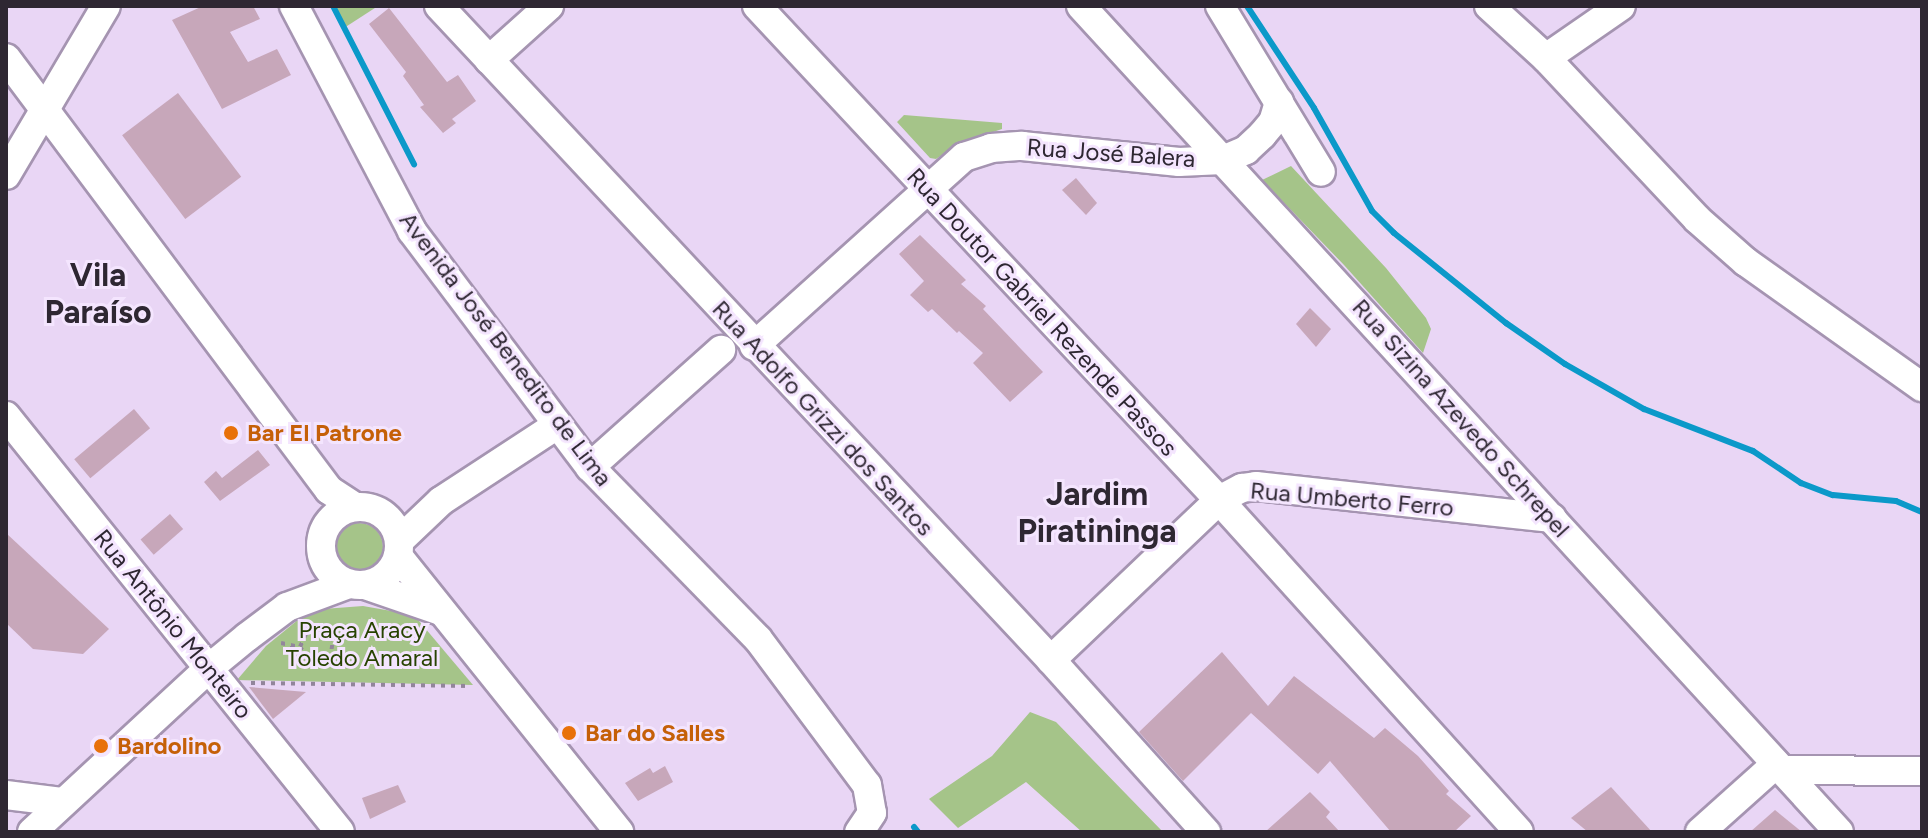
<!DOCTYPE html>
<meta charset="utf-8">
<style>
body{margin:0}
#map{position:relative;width:1928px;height:838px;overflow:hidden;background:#e9d6f5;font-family:Figtree,sans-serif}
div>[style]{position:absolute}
.green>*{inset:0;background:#a5c489}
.round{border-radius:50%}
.stream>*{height:6px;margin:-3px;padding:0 3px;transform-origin:3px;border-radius:3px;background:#0b99c9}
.building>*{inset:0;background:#c7a7ba;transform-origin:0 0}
.path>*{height:4px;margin-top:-2px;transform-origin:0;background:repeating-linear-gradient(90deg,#92859b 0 4px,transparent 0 10px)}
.roads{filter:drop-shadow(2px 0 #a594b1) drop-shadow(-2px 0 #a594b1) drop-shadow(0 2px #a594b1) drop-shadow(0 -2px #a594b1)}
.minor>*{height:28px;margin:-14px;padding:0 14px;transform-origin:14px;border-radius:14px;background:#fff}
.minor>.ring{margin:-14px;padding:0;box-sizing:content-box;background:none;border:28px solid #fff;border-radius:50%}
.dots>*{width:22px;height:22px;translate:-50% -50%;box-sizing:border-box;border:4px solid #f4e5fe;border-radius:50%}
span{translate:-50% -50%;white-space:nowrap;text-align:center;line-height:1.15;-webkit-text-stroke:6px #f4e5fe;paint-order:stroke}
.street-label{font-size:24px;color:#2e2732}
.food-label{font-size:24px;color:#c56008;font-weight:700}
.left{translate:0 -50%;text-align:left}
.park-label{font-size:24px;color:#274301}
.district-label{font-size:32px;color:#2e2732;font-weight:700}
.frame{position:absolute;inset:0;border:8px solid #2e2732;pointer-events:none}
</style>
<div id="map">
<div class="green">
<i style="clip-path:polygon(334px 6px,378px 6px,344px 28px)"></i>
<i style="clip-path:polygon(904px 115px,1002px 123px,1002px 129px,960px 143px,936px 159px,930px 158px,897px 122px)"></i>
<i style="clip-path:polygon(1291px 166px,1386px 268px,1426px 318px,1431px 329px,1423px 353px,1344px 265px,1262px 180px)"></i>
<i class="round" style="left:335px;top:523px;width:48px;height:48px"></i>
<i style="clip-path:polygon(363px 606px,414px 615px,473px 685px,237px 680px,266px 646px,310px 610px)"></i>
<i style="clip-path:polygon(1030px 712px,1056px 722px,1163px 832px,1082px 832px,1026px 782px,958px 828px,929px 799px,992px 756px)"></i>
</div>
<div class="stream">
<i style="left:333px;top:6px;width:178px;rotate:62.9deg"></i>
<i style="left:1247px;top:6px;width:122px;rotate:56.7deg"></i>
<i style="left:1314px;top:108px;width:118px;rotate:60.6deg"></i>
<i style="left:1372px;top:211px;width:31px;rotate:45deg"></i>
<i style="left:1394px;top:233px;width:144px;rotate:38.8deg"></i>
<i style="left:1506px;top:323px;width:72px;rotate:34.8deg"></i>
<i style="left:1565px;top:364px;width:91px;rotate:29.7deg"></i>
<i style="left:1644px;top:409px;width:117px;rotate:21.1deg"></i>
<i style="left:1753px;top:451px;width:58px;rotate:33.7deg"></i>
<i style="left:1801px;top:483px;width:34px;rotate:21deg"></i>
<i style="left:1833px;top:495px;width:63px;rotate:5.4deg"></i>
<i style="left:1896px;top:501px;width:28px;rotate:23deg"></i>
<i style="left:914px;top:827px;width:6px;rotate:51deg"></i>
</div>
<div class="building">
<i style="clip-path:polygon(203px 6px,253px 6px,260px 19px,230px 32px,248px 62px,277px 49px,291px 75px,222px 109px,172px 20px)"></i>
<i style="clip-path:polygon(389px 8px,447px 82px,458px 75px,476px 101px,452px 119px,456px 123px,443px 133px,420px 107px,424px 105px,403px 76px,406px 72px,369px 24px)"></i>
<i style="left:178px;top:93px;width:105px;height:70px;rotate:53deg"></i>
<i style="clip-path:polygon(1076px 178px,1097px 203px,1086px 215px,1062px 190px)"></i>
<i style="clip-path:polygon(920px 235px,966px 280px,961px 284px,986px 306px,983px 309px,1043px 372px,1010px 402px,973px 363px,983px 353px,959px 331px,957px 333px,932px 309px,928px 312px,910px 295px,924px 281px,899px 254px)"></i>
<i style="clip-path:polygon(1310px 308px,1331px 329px,1316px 347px,1296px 324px)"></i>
<i style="left:134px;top:409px;width:25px;height:78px;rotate:50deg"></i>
<i style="clip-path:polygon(258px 450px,270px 465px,220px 501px,204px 482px,216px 471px,222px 478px)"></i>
<i style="left:170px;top:514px;width:20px;height:39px;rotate:49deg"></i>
<i style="clip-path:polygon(6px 533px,109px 629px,83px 654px,33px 649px,6px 623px)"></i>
<i style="clip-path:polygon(1222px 652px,1268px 706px,1294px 676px,1374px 738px,1385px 728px,1418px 756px,1449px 791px,1446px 794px,1471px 816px,1454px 832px,1391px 832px,1330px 761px,1318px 774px,1251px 713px,1183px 781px,1139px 732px)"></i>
<i style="clip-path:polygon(249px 687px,306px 692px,273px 719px)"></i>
<i style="clip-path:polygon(665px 766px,673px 782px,638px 801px,625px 783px,650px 768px,653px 773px)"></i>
<i style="clip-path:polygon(398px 785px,406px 802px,370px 819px,362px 798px)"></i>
<i style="clip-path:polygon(1611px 787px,1652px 832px,1588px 832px,1571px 818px)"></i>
<i style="clip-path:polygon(1310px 792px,1330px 812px,1326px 817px,1340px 832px,1265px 832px)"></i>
<i style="clip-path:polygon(1775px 810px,1802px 832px,1750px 832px)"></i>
</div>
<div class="path">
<i style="left:281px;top:643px;width:19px;rotate:12deg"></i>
<i style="left:300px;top:647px;width:19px;rotate:54deg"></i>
<i style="left:311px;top:662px;width:19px;rotate:-9deg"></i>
<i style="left:330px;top:659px;width:19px;rotate:-81deg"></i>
<i style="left:333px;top:640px;width:19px;rotate:-137deg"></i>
<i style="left:319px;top:627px;width:15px;rotate:152deg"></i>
<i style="left:306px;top:634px;width:14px;rotate:115deg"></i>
<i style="left:251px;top:683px;width:219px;rotate:0.8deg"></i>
</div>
<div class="roads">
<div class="minor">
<i style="left:294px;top:6px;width:254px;rotate:62.3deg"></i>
<i style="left:412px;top:231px;width:296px;rotate:53deg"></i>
<i style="left:590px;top:467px;width:240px;rotate:45.7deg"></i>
<i style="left:758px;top:639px;width:182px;rotate:53.3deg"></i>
<i style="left:867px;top:785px;width:28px;rotate:80deg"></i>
<i style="left:872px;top:813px;width:23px;rotate:124deg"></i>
<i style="left:439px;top:6px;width:896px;rotate:46.9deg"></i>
<i style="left:1051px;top:660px;width:232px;rotate:48deg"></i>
<i style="left:757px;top:6px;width:676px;rotate:46.92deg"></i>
<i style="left:1219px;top:500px;width:447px;rotate:47.9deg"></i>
<i style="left:1081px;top:6px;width:1121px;rotate:47.46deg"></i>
<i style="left:1220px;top:6px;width:194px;rotate:58.7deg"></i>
<i style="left:1489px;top:6px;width:77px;rotate:42.4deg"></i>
<i style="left:1546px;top:58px;width:221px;rotate:46.8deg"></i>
<i style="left:1697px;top:219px;width:65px;rotate:41.3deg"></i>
<i style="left:1746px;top:262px;width:216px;rotate:35.4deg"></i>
<i style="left:6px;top:58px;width:539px;rotate:53.22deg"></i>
<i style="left:329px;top:490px;width:31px;rotate:33deg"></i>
<i style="left:1546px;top:58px;width:91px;rotate:-34.7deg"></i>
<i style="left:489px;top:60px;width:81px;rotate:-42deg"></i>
<i style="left:6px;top:175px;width:196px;rotate:-59.4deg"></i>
<i style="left:754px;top:346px;width:283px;rotate:-42deg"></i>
<i style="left:964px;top:157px;width:28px;rotate:-18deg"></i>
<i style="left:991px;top:148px;width:31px;rotate:-4deg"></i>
<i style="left:1022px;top:146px;width:158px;rotate:5.8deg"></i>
<i style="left:1179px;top:162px;width:44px;rotate:-2.6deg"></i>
<i style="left:1223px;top:160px;width:25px;rotate:-23deg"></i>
<i style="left:1246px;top:150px;width:22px;rotate:-43deg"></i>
<i style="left:1262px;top:135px;width:17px;rotate:-50deg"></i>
<i style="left:1273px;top:122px;width:21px;rotate:-73deg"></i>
<i style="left:6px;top:416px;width:533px;rotate:51.24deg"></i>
<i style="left:590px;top:467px;width:176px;rotate:-41.8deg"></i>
<i class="ring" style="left:321px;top:507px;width:50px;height:50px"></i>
<i style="left:399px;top:541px;width:58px;rotate:-43.6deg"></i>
<i style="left:441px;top:501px;width:139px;rotate:-33.2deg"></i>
<i style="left:398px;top:556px;width:354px;rotate:51.3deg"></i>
<i style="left:365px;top:585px;width:80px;rotate:18.9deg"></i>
<i style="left:1051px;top:660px;width:232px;rotate:-43.6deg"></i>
<i style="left:1219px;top:500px;width:26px;rotate:-28deg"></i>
<i style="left:1242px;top:488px;width:14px;rotate:-8deg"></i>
<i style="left:1256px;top:486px;width:298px;rotate:6.2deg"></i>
<i style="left:1781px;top:770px;width:141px;rotate:0.4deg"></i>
<i style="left:6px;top:795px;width:56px;rotate:7.1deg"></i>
<i style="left:32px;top:832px;width:240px;rotate:-42.8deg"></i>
<i style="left:208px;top:669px;width:50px;rotate:-39.4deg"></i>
<i style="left:247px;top:637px;width:50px;rotate:-36.9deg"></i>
<i style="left:287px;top:607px;width:66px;rotate:-20.4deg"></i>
<i style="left:1700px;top:832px;width:102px;rotate:-41.8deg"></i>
</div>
</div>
<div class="dots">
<i style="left:231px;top:433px;background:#e8710a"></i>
<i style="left:569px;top:733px;background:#e8710a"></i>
<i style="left:101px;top:746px;background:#e8710a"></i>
</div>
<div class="street-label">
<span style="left:1111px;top:153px;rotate:4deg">Rua José Balera</span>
<span style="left:1042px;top:312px;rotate:47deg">Rua Doutor Gabriel Rezende Passos</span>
<span style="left:506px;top:349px;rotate:53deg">Avenida José Benedito de Lima</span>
<span style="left:823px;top:418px;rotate:47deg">Rua Adolfo Grizzi dos Santos</span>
<span style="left:1461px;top:418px;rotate:48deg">Rua Sizina Azevedo Schrepel</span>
<span style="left:1352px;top:499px;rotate:5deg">Rua Umberto Ferro</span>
<span style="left:173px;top:624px;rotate:51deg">Rua Antônio Monteiro</span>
</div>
<div class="food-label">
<span class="left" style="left:247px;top:433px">Bar El Patrone</span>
<span class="left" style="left:585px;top:733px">Bar do Salles</span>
<span class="left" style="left:117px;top:746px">Bardolino</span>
</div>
<div class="park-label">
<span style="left:362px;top:644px">Praça Aracy<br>Toledo Amaral</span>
</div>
<div class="district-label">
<span style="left:98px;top:294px">Vila<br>Paraíso</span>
<span style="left:1097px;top:513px">Jardim<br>Piratininga</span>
</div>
<div class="frame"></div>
</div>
